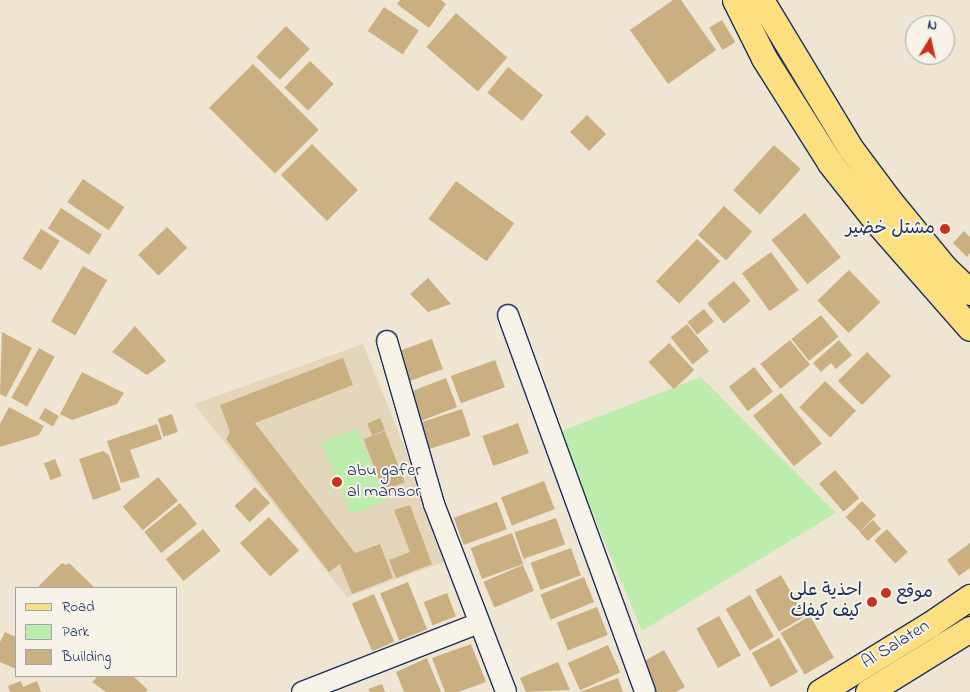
<!DOCTYPE html>
<meta charset="utf-8">
<style>
body{margin:0}
#map{position:relative;width:970px;height:692px;overflow:hidden;background:#eee6d3;font-family:"Indie Flower","Playpen Sans Arabic",sans-serif}
div>[style]{position:absolute}
.built>*{inset:0;background:#e3d6ba}
.green>*{inset:0;background:#bcedad;transform-origin:0 0}
.building>*{inset:0;background:#cab081;transform-origin:0 0}
.roads{filter:drop-shadow(1px 0 #1b2f5e) drop-shadow(-1px 0 #1b2f5e) drop-shadow(0 1px #1b2f5e) drop-shadow(0 -1px #1b2f5e)}
.minor>*{height:20px;margin:-10px;padding:0 10px;transform-origin:10px;border-radius:10px;background:#f7f3e8}
.major>*{height:25px;margin:-12.5px;padding:0 12.5px;transform-origin:12.5px;border-radius:12.5px;background:#fce080}
.dots>*{width:14px;height:14px;translate:-50% -50%;box-sizing:border-box;border:2px solid #f7f3e8;border-radius:50%}
span{translate:-50% -50%;white-space:nowrap;text-align:center;line-height:1.15;-webkit-text-stroke:4px #f7f3e8;paint-order:stroke}
.poi-label{font-size:18px;color:#1b2f5e}
.right{translate:-100% -50%;text-align:right}
.left{translate:0 -50%;text-align:left}
.street-label{font-size:18px;color:#1b2f5e}
.legend{position:absolute;left:15px;top:587px;width:162px;height:90px;box-sizing:border-box;background:#f7f3e8;border:1px solid #9fa5b1;margin:0;padding:6px 9px;list-style:none;font-size:15px;color:#1b2f5e}
.legend li{display:flex;align-items:center;gap:10px;height:25px}
.legend b{width:25px;border:1px solid #9fa5b1}
.north{position:absolute;left:905px;top:15px;width:50px;height:50px;box-sizing:border-box;background:#f7f3e8;border:1px solid #9fa5b1;border-radius:50%;rotate:9deg;font-size:14px;font-weight:700;line-height:20px;text-align:center;color:#1b2f5e}
.north::after{content:'';display:block;margin:auto;width:18px;height:22px;background:#c8321e;clip-path:polygon(50% 0,100% 100%,50% 72%,0 100%)}
</style>
<div id="map">
<div class="built">
<i style="clip-path:polygon(363px 344px,450px 560px,347px 597px,194px 404px)"></i>
</div>
<div class="green">
<i style="clip-path:polygon(701px 377px,836px 513px,642px 631px,559px 432px)"></i>
<i style="left:356px;top:428px;width:78px;height:38px;rotate:67deg"></i>
</div>
<div class="building">
<i style="clip-path:polygon(400px 0,441px 0,446px 4px,429px 28px,397px 4px)"></i>
<i style="clip-path:polygon(673px 0,681px 0,716px 50px,668px 84px,630px 30px)"></i>
<i style="left:384px;top:7px;width:42px;height:29px;rotate:34deg"></i>
<i style="left:456px;top:13px;width:68px;height:45px;rotate:41deg"></i>
<i style="left:722px;top:20px;width:26px;height:15px;rotate:59deg"></i>
<i style="left:286px;top:26px;width:33px;height:43px;rotate:44deg"></i>
<i style="left:310px;top:61px;width:33px;height:37px;rotate:44deg"></i>
<i style="left:253px;top:64px;width:93px;height:62px;rotate:45deg"></i>
<i style="left:508px;top:67px;width:45px;height:33px;rotate:39deg"></i>
<i style="left:587px;top:115px;width:27px;height:24px;rotate:45deg"></i>
<i style="left:312px;top:144px;width:65px;height:44px;rotate:45deg"></i>
<i style="left:774px;top:145px;width:36px;height:61px;rotate:42deg"></i>
<i style="left:83px;top:179px;width:50px;height:28px;rotate:34deg"></i>
<i style="left:456px;top:181px;width:72px;height:47px;rotate:36deg"></i>
<i style="left:724px;top:206px;width:38px;height:39px;rotate:42deg"></i>
<i style="left:61px;top:208px;width:49px;height:24px;rotate:33deg"></i>
<i style="left:805px;top:213px;width:57px;height:43px;rotate:51deg"></i>
<i style="left:167px;top:227px;width:29px;height:40px;rotate:46deg"></i>
<i style="left:41px;top:229px;width:22px;height:35px;rotate:32deg"></i>
<i style="clip-path:polygon(964px 231px,970px 237px,970px 253px,967px 257px,953px 243px)"></i>
<i style="left:697px;top:239px;width:32px;height:59px;rotate:44deg"></i>
<i style="left:771px;top:252px;width:47px;height:36px;rotate:54deg"></i>
<i style="left:83px;top:266px;width:28px;height:64px;rotate:30deg"></i>
<i style="left:849px;top:270px;width:45px;height:44px;rotate:46deg"></i>
<i style="clip-path:polygon(428px 278px,451px 304px,428px 312px,410px 294px)"></i>
<i style="left:734px;top:281px;width:26px;height:35px;rotate:50deg"></i>
<i style="left:704px;top:309px;width:16px;height:21px;rotate:52deg"></i>
<i style="left:821px;top:315px;width:28px;height:38px;rotate:51deg"></i>
<i style="left:687px;top:324px;width:35px;height:21px;rotate:51deg"></i>
<i style="clip-path:polygon(135px 326px,166px 361px,147px 375px,112px 352px)"></i>
<i style="clip-path:polygon(2px 332px,32px 348px,6px 397px,0 394px)"></i>
<i style="left:432px;top:339px;width:32px;height:41px;rotate:70deg"></i>
<i style="left:790px;top:340px;width:32px;height:38px;rotate:51deg"></i>
<i style="clip-path:polygon(839px 340px,852px 355px,836px 369px,831px 363px,821px 372px,813px 363px)"></i>
<i style="left:669px;top:343px;width:37px;height:28px;rotate:47deg"></i>
<i style="left:39px;top:348px;width:18px;height:57px;rotate:29deg"></i>
<i style="left:867px;top:352px;width:34px;height:41px;rotate:45deg"></i>
<i style="clip-path:polygon(343px 358px,353px 385px,255px 423px,355px 553px,380px 544px,393px 578px,352px 594px,340px 564px,348px 558px,329px 572px,226px 439px,230px 432px,220px 405px)"></i>
<i style="left:495px;top:360px;width:29px;height:47px;rotate:70deg"></i>
<i style="left:754px;top:367px;width:31px;height:32px;rotate:52deg"></i>
<i style="clip-path:polygon(82px 372px,124px 393px,117px 404px,72px 420px,60px 414px)"></i>
<i style="left:446px;top:378px;width:31px;height:41px;rotate:69deg"></i>
<i style="left:825px;top:381px;width:43px;height:37px;rotate:44deg"></i>
<i style="left:781px;top:393px;width:65px;height:36px;rotate:51deg"></i>
<i style="clip-path:polygon(9px 407px,44px 426px,39px 435px,0 447px,0 424px)"></i>
<i style="left:45px;top:408px;width:16px;height:12px;rotate:30deg"></i>
<i style="left:462px;top:409px;width:28px;height:45px;rotate:72deg"></i>
<i style="left:172px;top:414px;width:19px;height:15px;rotate:72deg"></i>
<i style="left:380px;top:418px;width:13px;height:14px;rotate:67deg"></i>
<i style="left:518px;top:423px;width:32px;height:38px;rotate:70deg"></i>
<i style="clip-path:polygon(157px 424px,162px 439px,130px 450px,140px 477px,121px 483px,107px 441px)"></i>
<i style="left:385px;top:431px;width:55px;height:23px;rotate:69deg"></i>
<i style="clip-path:polygon(103px 451px,109px 455px,121px 490px,93px 500px,79px 459px)"></i>
<i style="left:55px;top:459px;width:18px;height:12px;rotate:68deg"></i>
<i style="left:835px;top:470px;width:37px;height:21px;rotate:49deg"></i>
<i style="left:158px;top:477px;width:31px;height:46px;rotate:50deg"></i>
<i style="left:544px;top:481px;width:30px;height:46px;rotate:69deg"></i>
<i style="left:255px;top:487px;width:22px;height:28px;rotate:47deg"></i>
<i style="left:862px;top:501px;width:20px;height:23px;rotate:45deg"></i>
<i style="left:497px;top:502px;width:29px;height:46px;rotate:70deg"></i>
<i style="left:180px;top:503px;width:27px;height:46px;rotate:51deg"></i>
<i style="clip-path:polygon(410px 505px,432px 564px,396px 578px,389px 560px,410px 552px,394px 510px)"></i>
<i style="left:269px;top:517px;width:45px;height:39px;rotate:48deg"></i>
<i style="left:556px;top:518px;width:28px;height:44px;rotate:71deg"></i>
<i style="left:873px;top:520px;width:12px;height:18px;rotate:48deg"></i>
<i style="left:203px;top:529px;width:28px;height:48px;rotate:51deg"></i>
<i style="left:887px;top:529px;width:31px;height:17px;rotate:48deg"></i>
<i style="left:512px;top:533px;width:33px;height:44px;rotate:70deg"></i>
<i style="clip-path:polygon(970px 543px,970px 568px,959px 576px,947px 560px)"></i>
<i style="left:571px;top:548px;width:29px;height:43px;rotate:70deg"></i>
<i style="clip-path:polygon(62px 563px,66px 565px,69px 563px,95px 588px,37px 588px)"></i>
<i style="left:523px;top:565px;width:28px;height:43px;rotate:67deg"></i>
<i style="left:781px;top:575px;width:48px;height:30px;rotate:60deg"></i>
<i style="left:584px;top:577px;width:27px;height:47px;rotate:68deg"></i>
<i style="left:408px;top:582px;width:51px;height:30px;rotate:68deg"></i>
<i style="left:447px;top:593px;width:25px;height:25px;rotate:69deg"></i>
<i style="left:374px;top:594px;width:52px;height:24px;rotate:67deg"></i>
<i style="left:750px;top:595px;width:48px;height:28px;rotate:60deg"></i>
<i style="left:597px;top:607px;width:30px;height:43px;rotate:69deg"></i>
<i style="left:719px;top:616px;width:45px;height:26px;rotate:61deg"></i>
<i style="left:810px;top:616px;width:48px;height:34px;rotate:60deg"></i>
<i style="clip-path:polygon(5px 632px,16px 637px,16px 669px,0 662px,0 642px)"></i>
<i style="left:779px;top:638px;width:39px;height:31px;rotate:61deg"></i>
<i style="clip-path:polygon(471px 644px,486px 682px,458px 692px,445px 692px,432px 658px)"></i>
<i style="left:608px;top:645px;width:30px;height:44px;rotate:66deg"></i>
<i style="clip-path:polygon(664px 650px,685px 687px,676px 692px,652px 692px,637px 665px)"></i>
<i style="clip-path:polygon(427px 658px,441px 692px,404px 692px,396px 672px)"></i>
<i style="clip-path:polygon(558px 662px,570px 690px,526px 692px,520px 678px)"></i>
<i style="clip-path:polygon(98px 676px,133px 676px,148px 690px,145px 692px,106px 692px,92px 682px)"></i>
<i style="clip-path:polygon(618px 678px,623px 692px,580px 692px)"></i>
<i style="clip-path:polygon(21px 681px,23px 687px,37px 681px,41px 692px,10px 692px,8px 686px)"></i>
<i style="clip-path:polygon(382px 684px,385px 692px,370px 692px,368px 689px)"></i>
</div>
<div class="roads">
<div class="minor">
<i style="left:508px;top:315px;width:401px;rotate:70deg"></i>
<i style="left:387px;top:341px;width:170px;rotate:73.9deg"></i>
<i style="left:434px;top:504px;width:201px;rotate:69deg"></i>
<i style="left:302px;top:692px;width:190px;rotate:-21.3deg"></i>
</div>
<div class="major">
<i style="left:735px;top:0;width:65px;rotate:63.4deg"></i>
<i style="left:764px;top:58px;width:124px;rotate:57.8deg"></i>
<i style="left:830px;top:163px;width:74px;rotate:51.6deg"></i>
<i style="left:876px;top:221px;width:142px;rotate:48.7deg"></i>
<i style="left:761px;top:0;width:174px;rotate:58.9deg"></i>
<i style="left:851px;top:149px;width:64px;rotate:53.3deg"></i>
<i style="left:889px;top:200px;width:87px;rotate:50.6deg"></i>
<i style="left:944px;top:267px;width:36px;rotate:44deg"></i>
<i style="left:820px;top:692px;width:128px;rotate:-31.6deg"></i>
<i style="left:929px;top:625px;width:50px;rotate:-34.3deg"></i>
<i style="left:868px;top:692px;width:120px;rotate:-31.7deg"></i>
</div>
</div>
<div class="dots">
<i style="left:945px;top:229px;background:#c8321e"></i>
<i style="left:337px;top:482px;background:#c8321e"></i>
<i style="left:886px;top:593px;background:#c8321e"></i>
<i style="left:872px;top:602px;background:#c8321e"></i>
</div>
<div class="poi-label">
<span class="right" style="left:935px;top:229px">مشتل خضير</span>
<span class="left" style="left:347px;top:482px">abu gafer<br>al mansor</span>
<span class="right" style="left:862px;top:602px">احذية على<br>كيف كيفك</span>
<span class="left" style="left:896px;top:593px">موقع</span>
</div>
<div class="street-label">
<span style="left:896px;top:645px;rotate:-32deg">Al Salaten</span>
</div>
<ul class="legend">
<li><b style="height:6px;background:#fce080"></b>Road</li>
<li><b style="height:14px;background:#bcedad"></b>Park</li>
<li><b style="height:14px;background:#cab081"></b>Building</li>
</ul>
<div class="north">N</div>
</div>
